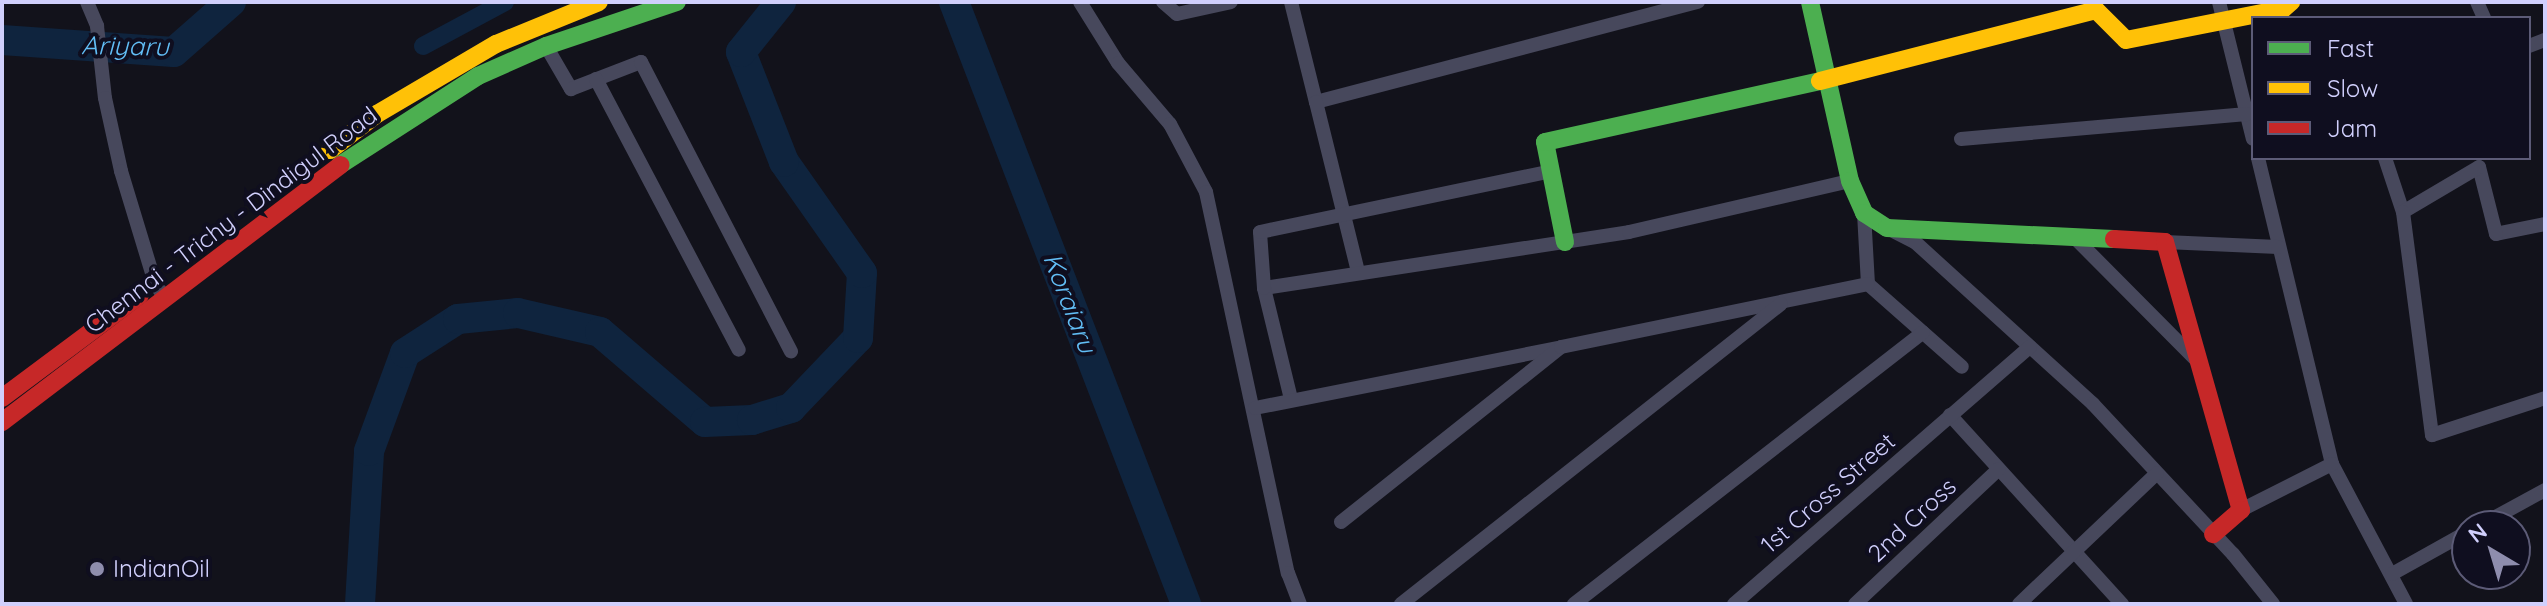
<!DOCTYPE html>
<style>
body{margin:0}
#map{position:relative;width:2547px;height:606px;overflow:hidden;background:#12121b;font-family:Quicksand,sans-serif}
div>[style]{position:absolute}
.canal>*{height:18px;margin:-9px;padding:0 9px;transform-origin:9px;border-radius:9px;background:#0f243e}
.river>*{height:30px;margin:-15px;padding:0 15px;transform-origin:15px;border-radius:15px;background:#0f243e}
.street>*{height:14px;margin:-7px;padding:0 7px;transform-origin:7px;border-radius:7px;background:#47485c}
.fast>*{height:18px;margin:-9px;padding:0 9px;transform-origin:9px;border-radius:9px;background:#4caf50}
.slow>*{height:18px;margin:-9px;padding:0 9px;transform-origin:9px;border-radius:9px;background:#ffc107}
.jam>*{height:18px;margin:-9px;padding:0 9px;transform-origin:9px;border-radius:9px;background:#c62828}
.dots>*{width:22px;height:22px;translate:-50% -50%;box-sizing:border-box;border:4px solid #0f0e1f;border-radius:50%}
span{translate:-50% -50%;white-space:nowrap;text-align:center;line-height:1.15;-webkit-text-stroke:8px #0f0e1f;paint-order:stroke}
.street-label{font-size:24px;color:#d0cffc}
.poi-label{font-size:24px;color:#d0cffc}
.left{translate:0 -50%;text-align:left}
.water-label{font-size:26px;color:#62bef6;font-style:italic}
.frame{position:absolute;inset:0;border:4px solid #d0cffc;pointer-events:none}
.legend{position:absolute;left:2251px;top:16px;width:280px;height:144px;box-sizing:border-box;background:#0f0e1f;border:2px solid #5c5b77;margin:0;padding:10px 14px;list-style:none;font-size:24px;color:#d0cffc}
.legend li{display:flex;align-items:center;gap:16px;height:40px}
.legend b{width:40px;border:2px solid #5c5b77}
.north{position:absolute;left:2451px;top:510px;width:80px;height:80px;box-sizing:border-box;background:#0f0e1f;border:2px solid #5c5b77;border-radius:50%;rotate:322deg;font-size:22px;font-weight:700;line-height:32px;text-align:center;color:#d0cffc}
.north::after{content:'';display:block;margin:auto;width:28px;height:36px;background:#8e8dad;clip-path:polygon(50% 0,100% 100%,50% 72%,0 100%)}
</style>
<div id="map">
<div class="canal">
<i style="left:423px;top:46px;width:93px;rotate:-28.2deg"></i>
</div>
<div class="river">
<i style="left:954px;top:2px;width:645px;rotate:68.92deg"></i>
<i style="left:2px;top:40px;width:172px;rotate:4deg"></i>
<i style="left:174px;top:52px;width:76px;rotate:-41.3deg"></i>
<i style="left:360px;top:604px;width:153px;rotate:-86.6deg"></i>
<i style="left:369px;top:451px;width:104px;rotate:-69.8deg"></i>
<i style="left:405px;top:353px;width:63px;rotate:-32.7deg"></i>
<i style="left:458px;top:319px;width:60px;rotate:-5.7deg"></i>
<i style="left:518px;top:313px;width:84px;rotate:13deg"></i>
<i style="left:600px;top:332px;width:138px;rotate:40.6deg"></i>
<i style="left:705px;top:422px;width:47px;rotate:-2.4deg"></i>
<i style="left:752px;top:420px;width:41px;rotate:-17.1deg"></i>
<i style="left:791px;top:408px;width:97px;rotate:-46.3deg"></i>
<i style="left:858px;top:338px;width:65px;rotate:-86.5deg"></i>
<i style="left:862px;top:273px;width:136px;rotate:-125.1deg"></i>
<i style="left:784px;top:162px;width:118px;rotate:-111.4deg"></i>
<i style="left:741px;top:52px;width:64px;rotate:-51.3deg"></i>
</div>
<div class="street">
<i style="left:87px;top:2px;width:26px;rotate:67deg"></i>
<i style="left:97px;top:26px;width:72px;rotate:83.7deg"></i>
<i style="left:105px;top:98px;width:75px;rotate:77.6deg"></i>
<i style="left:121px;top:171px;width:117px;rotate:73.1deg"></i>
<i style="left:155px;top:283px;width:17px;rotate:57deg"></i>
<i style="left:1080px;top:2px;width:72px;rotate:58.1deg"></i>
<i style="left:1118px;top:63px;width:80px;rotate:49.6deg"></i>
<i style="left:1170px;top:124px;width:77px;rotate:62.1deg"></i>
<i style="left:1206px;top:192px;width:390px;rotate:77.9deg"></i>
<i style="left:1288px;top:573px;width:33px;rotate:69deg"></i>
<i style="left:1163px;top:2px;width:18px;rotate:41deg"></i>
<i style="left:1177px;top:14px;width:55px;rotate:-12.5deg"></i>
<i style="left:1291px;top:2px;width:103px;rotate:76deg"></i>
<i style="left:1316px;top:102px;width:395px;rotate:-14.7deg"></i>
<i style="left:2219px;top:2px;width:141px;rotate:76.1deg"></i>
<i style="left:2477px;top:2px;width:17px;rotate:66deg"></i>
<i style="left:546px;top:46px;width:50px;rotate:59.8deg"></i>
<i style="left:571px;top:89px;width:75px;rotate:-21.1deg"></i>
<i style="left:641px;top:62px;width:326px;rotate:62.6deg"></i>
<i style="left:2529px;top:46px;width:17px;rotate:-21deg"></i>
<i style="left:596px;top:79px;width:306px;rotate:62.2deg"></i>
<i style="left:1316px;top:102px;width:175px;rotate:76.1deg"></i>
<i style="left:1961px;top:139px;width:287px;rotate:-5deg"></i>
<i style="left:2258px;top:158px;width:315px;rotate:76.4deg"></i>
<i style="left:2332px;top:464px;width:158px;rotate:62.1deg"></i>
<i style="left:2385px;top:158px;width:57px;rotate:71.6deg"></i>
<i style="left:1864px;top:213px;width:71px;rotate:86.8deg"></i>
<i style="left:1868px;top:284px;width:125px;rotate:41.4deg"></i>
<i style="left:2545px;top:224px;width:50px;rotate:168.5deg"></i>
<i style="left:2496px;top:234px;width:69px;rotate:-104.2deg"></i>
<i style="left:2479px;top:167px;width:88px;rotate:149.4deg"></i>
<i style="left:2403px;top:212px;width:225px;rotate:82.6deg"></i>
<i style="left:2432px;top:435px;width:119px;rotate:-18.1deg"></i>
<i style="left:1895px;top:232px;width:22px;rotate:27deg"></i>
<i style="left:1915px;top:242px;width:241px;rotate:42.3deg"></i>
<i style="left:2093px;top:404px;width:205px;rotate:47deg"></i>
<i style="left:2233px;top:554px;width:64px;rotate:51.3deg"></i>
<i style="left:2074px;top:237px;width:175px;rotate:45.2deg"></i>
<i style="left:2165px;top:242px;width:113px;rotate:2.5deg"></i>
<i style="left:1264px;top:288px;width:369px;rotate:-8.7deg"></i>
<i style="left:1629px;top:232px;width:227px;rotate:-13deg"></i>
<i style="left:1291px;top:399px;width:114px;rotate:-103.7deg"></i>
<i style="left:1264px;top:288px;width:56px;rotate:-94.1deg"></i>
<i style="left:1260px;top:232px;width:297px;rotate:-11.8deg"></i>
<i style="left:1255px;top:408px;width:308px;rotate:-11.2deg"></i>
<i style="left:1950px;top:415px;width:256px;rotate:47.7deg"></i>
<i style="left:2241px;top:510px;width:102px;rotate:-26.8deg"></i>
<i style="left:1341px;top:522px;width:281px;rotate:-38.5deg"></i>
<i style="left:1561px;top:347px;width:313px;rotate:-11.6deg"></i>
<i style="left:2479px;top:526px;width:75px;rotate:-28.6deg"></i>
<i style="left:2392px;top:574px;width:86px;rotate:-29.2deg"></i>
<i style="left:1401px;top:604px;width:484px;rotate:-38.3deg"></i>
<i style="left:1574px;top:604px;width:442px;rotate:-37.9deg"></i>
<i style="left:1734px;top:604px;width:392px;rotate:-41deg"></i>
<i style="left:1855px;top:604px;width:197px;rotate:-43.2deg"></i>
<i style="left:2019px;top:604px;width:190px;rotate:-43.5deg"></i>
</div>
<div class="fast">
<i style="left:1810px;top:2px;width:183px;rotate:77.4deg"></i>
<i style="left:1850px;top:181px;width:35px;rotate:66deg"></i>
<i style="left:1864px;top:213px;width:27px;rotate:33deg"></i>
<i style="left:1887px;top:228px;width:227px;rotate:2.8deg"></i>
<i style="left:340px;top:165px;width:164px;rotate:-32.8deg"></i>
<i style="left:478px;top:76px;width:74px;rotate:-23.8deg"></i>
<i style="left:546px;top:46px;width:138px;rotate:-18.6deg"></i>
<i style="left:1565px;top:242px;width:102px;rotate:-101.3deg"></i>
<i style="left:1545px;top:142px;width:282px;rotate:-12.5deg"></i>
</div>
<div class="slow">
<i style="left:1820px;top:81px;width:285px;rotate:-14.4deg"></i>
<i style="left:2096px;top:10px;width:42px;rotate:45deg"></i>
<i style="left:2126px;top:40px;width:160px;rotate:-11.2deg"></i>
<i style="left:2283px;top:9px;width:11px;rotate:-41deg"></i>
<i style="left:330px;top:150px;width:59px;rotate:-37.5deg"></i>
<i style="left:377px;top:114px;width:138px;rotate:-30.5deg"></i>
<i style="left:496px;top:44px;width:111px;rotate:-22.2deg"></i>
</div>
<div class="jam">
<i style="left:2114px;top:239px;width:51px;rotate:3.4deg"></i>
<i style="left:2165px;top:242px;width:279px;rotate:74.2deg"></i>
<i style="left:2241px;top:510px;width:37px;rotate:139deg"></i>
<i style="left:2px;top:398px;width:172px;rotate:-36.7deg"></i>
<i style="left:2px;top:422px;width:425px;rotate:-37.2deg"></i>
</div>
<div class="dots">
<i style="left:97px;top:569px;background:#8e8dad"></i>
</div>
<div class="street-label">
<span style="left:231px;top:220px;rotate:-37deg">Chennai - Trichy - Dindigul Road</span>
<span style="left:1828px;top:493px;rotate:-41deg">1st Cross Street</span>
<span style="left:1912px;top:520px;rotate:-43deg">2nd Cross</span>
</div>
<div class="poi-label">
<span class="left" style="left:113px;top:569px">IndianOil</span>
</div>
<div class="water-label">
<span style="left:125px;top:46px;rotate:1deg">Ariyaru</span>
<span style="left:1070px;top:303px;rotate:69deg">Koraiaru</span>
</div>
<div class="frame"></div>
<ul class="legend">
<li><b style="height:10px;background:#4caf50"></b>Fast</li>
<li><b style="height:10px;background:#ffc107"></b>Slow</li>
<li><b style="height:10px;background:#c62828"></b>Jam</li>
</ul>
<div class="north">N</div>
</div>
